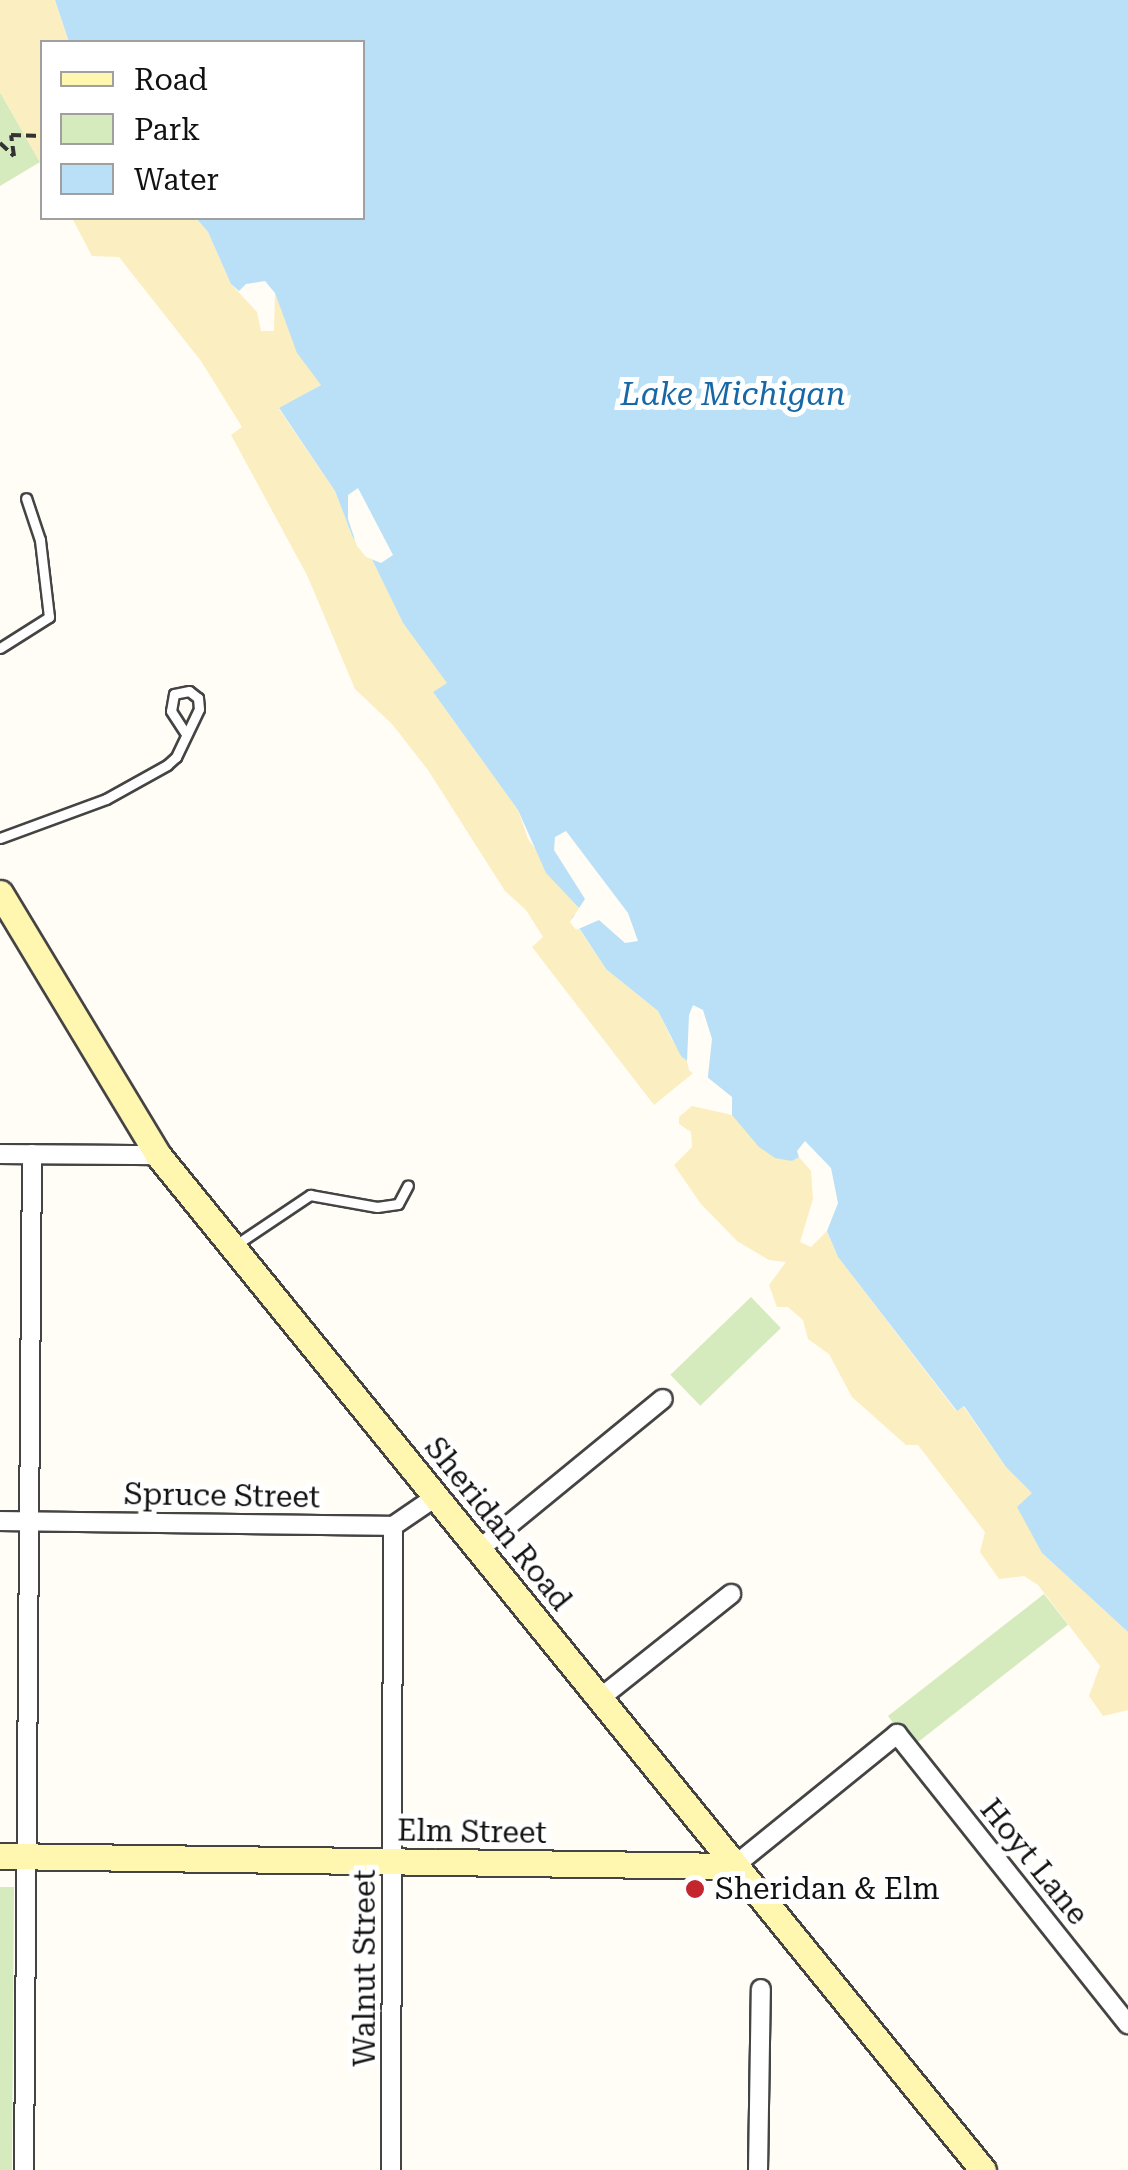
<!DOCTYPE html>
<style>
body{margin:0}
#map{position:relative;width:1128px;height:2170px;overflow:hidden;background:#fffdf5;font-family:"Roboto Serif",serif}
div>[style]{position:absolute}
.green>*{inset:0;background:#d5ebbd;transform-origin:0 0}
.sand>*{inset:0;background:#fbeec1}
.water>*{inset:0;background:#b9e0f7}
.pier>*{inset:0;background:#fffdf5}
.path>*{height:4px;margin-top:-2px;transform-origin:0;background:repeating-linear-gradient(90deg,#333 0 10px,transparent 0 15px)}
.roads{filter:drop-shadow(2px 0 #444) drop-shadow(-2px 0 #444) drop-shadow(0 2px #444) drop-shadow(0 -2px #444)}
.lane>*{height:9px;margin:-4.5px;padding:0 4.5px;transform-origin:4.5px;border-radius:4.5px;background:#fff}
.street>*{height:18px;margin:-9px;padding:0 9px;transform-origin:9px;border-radius:9px;background:#fff}
.secondary>*{height:25px;margin:-12.5px;padding:0 12.5px;transform-origin:12.5px;border-radius:12.5px;background:#fff6b0}
.dots>*{width:28px;height:28px;translate:-50% -50%;box-sizing:border-box;border:5px solid #fff;border-radius:50%}
span{translate:-50% -50%;white-space:nowrap;text-align:center;line-height:1.15;-webkit-text-stroke:10px #fff;paint-order:stroke}
.street-label{font-size:30px;color:#111}
.poi-label{font-size:30px;color:#111}
.left{translate:0 -50%;text-align:left}
.water-label{font-size:32px;color:#1768a6;font-style:italic}
.legend{position:absolute;left:40px;top:40px;width:325px;height:180px;box-sizing:border-box;background:#fff;border:2px solid #a0a0a0;margin:0;padding:12px 18px;list-style:none;font-size:30px;color:#111}
.legend li{display:flex;align-items:center;gap:20px;height:50px}
.legend b{width:50px;border:2px solid #a0a0a0}
</style>
<div id="map">
<div class="green">
<i style="clip-path:polygon(0 92px,40px 162px,0 186px)"></i>
<i style="left:751px;top:1297px;width:43px;height:112px;rotate:46deg"></i>
<i style="left:1044px;top:1594px;width:39px;height:198px;rotate:52deg"></i>
<i style="clip-path:polygon(0 1887px,14px 1887px,12px 2170px,0 2170px)"></i>
</div>
<div class="sand">
<i style="clip-path:polygon(0 0,55px 0,69px 42px,42px 42px,42px 166px,0 92px)"></i>
<i style="clip-path:polygon(72px 218px,196px 218px,208px 232px,231px 284px,257px 312px,261px 331px,274px 331px,275px 293px,298px 353px,322px 384px,279px 409px,335px 491px,353px 538px,365px 545px,403px 623px,448px 683px,433px 692px,518px 810px,528px 839px,581px 911px,572px 918px,606px 969px,658px 1011px,672px 1040px,697px 1070px,654px 1105px,532px 947px,543px 937px,526px 910px,505px 891px,428px 770px,392px 724px,355px 689px,307px 575px,231px 435px,242px 427px,201px 361px,119px 257px,92px 256px)"></i>
<i style="clip-path:polygon(692px 1106px,732px 1115px,791px 1161px,799px 1157px,811px 1171px,813px 1199px,800px 1242px,811px 1247px,827px 1231px,838px 1257px,956px 1411px,963px 1406px,1006px 1467px,1033px 1493px,1042px 1553px,1128px 1632px,1128px 1710px,1103px 1716px,1089px 1696px,1100px 1666px,1038px 1585px,1024px 1576px,999px 1579px,980px 1552px,985px 1532px,918px 1445px,906px 1445px,852px 1397px,829px 1354px,808px 1339px,803px 1320px,788px 1307px,777px 1307px,769px 1285px,786px 1262px,769px 1260px,737px 1241px,701px 1204px,674px 1165px,692px 1147px,691px 1132px,679px 1124px,679px 1117px)"></i>
</div>
<div class="water">
<i style="clip-path:polygon(55px 0,1128px 0,1128px 1632px,1042px 1553px,1017px 1507px,1032px 1493px,1006px 1467px,964px 1406px,957px 1411px,838px 1257px,827px 1231px,838px 1203px,831px 1168px,805px 1141px,797px 1151px,799px 1157px,792px 1161px,775px 1158px,759px 1147px,732px 1115px,732px 1097px,681px 1056px,658px 1011px,606px 969px,572px 917px,581px 910px,546px 873px,518px 810px,433px 692px,447px 683px,403px 623px,365px 545px,353px 538px,335px 491px,279px 408px,321px 385px,297px 353px,275px 293px,265px 281px,246px 284px,239px 291px,231px 284px,208px 232px,196px 218px,362px 218px,362px 42px,69px 42px)"></i>
</div>
<div class="pier">
<i style="clip-path:polygon(358px 488px,393px 555px,381px 563px,366px 557px,357px 546px,348px 519px,348px 495px)"></i>
<i style="clip-path:polygon(566px 831px,628px 913px,638px 941px,625px 943px,599px 920px,576px 930px,570px 922px,585px 899px,554px 850px,555px 837px)"></i>
<i style="clip-path:polygon(693px 1005px,703px 1010px,712px 1039px,707px 1085px,689px 1070px,687px 1062px,689px 1015px)"></i>
</div>
<div class="path">
<i style="left:0;top:143px;width:19px;rotate:43deg"></i>
<i style="left:14px;top:156px;width:21px;rotate:-98deg"></i>
<i style="left:11px;top:135px;width:31px;rotate:2deg"></i>
</div>
<div class="roads">
<div class="lane">
<i style="left:0;top:648px;width:58px;rotate:-32.3deg"></i>
<i style="left:49px;top:617px;width:78px;rotate:-96.7deg"></i>
<i style="left:40px;top:540px;width:44px;rotate:-108.4deg"></i>
<i style="left:0;top:838px;width:113px;rotate:-20.2deg"></i>
<i style="left:106px;top:799px;width:70px;rotate:-29.1deg"></i>
<i style="left:167px;top:765px;width:12px;rotate:-42deg"></i>
<i style="left:176px;top:757px;width:53px;rotate:-64.4deg"></i>
<i style="left:199px;top:709px;width:11px;rotate:-95deg"></i>
<i style="left:198px;top:698px;width:11px;rotate:-142deg"></i>
<i style="left:189px;top:691px;width:15px;rotate:169deg"></i>
<i style="left:174px;top:694px;width:17px;rotate:100deg"></i>
<i style="left:171px;top:711px;width:27px;rotate:57deg"></i>
<i style="left:234px;top:1246px;width:92px;rotate:-33.9deg"></i>
<i style="left:310px;top:1195px;width:68px;rotate:10.2deg"></i>
<i style="left:377px;top:1207px;width:21px;rotate:-8deg"></i>
<i style="left:398px;top:1204px;width:21px;rotate:-62deg"></i>
</div>
<div class="street">
<i style="left:0;top:1154px;width:158px;rotate:0.4deg"></i>
<i style="left:0;top:1521px;width:393px;rotate:0.7deg"></i>
<i style="left:393px;top:1526px;width:50px;rotate:-34.3deg"></i>
<i style="left:477px;top:1551px;width:240px;rotate:-39.3deg"></i>
<i style="left:599px;top:1699px;width:169px;rotate:-38.5deg"></i>
<i style="left:734px;top:1866px;width:210px;rotate:-39deg"></i>
<i style="left:897px;top:1734px;width:371px;rotate:51.5deg"></i>
<i style="left:24px;top:2170px;width:1016px;rotate:-89.55deg"></i>
<i style="left:391px;top:2170px;width:644px;rotate:-89.82deg"></i>
<i style="left:758px;top:2170px;width:181px;rotate:-89.1deg"></i>
</div>
<div class="secondary">
<i style="left:0;top:893px;width:306px;rotate:58.9deg"></i>
<i style="left:158px;top:1155px;width:1308px;rotate:50.9deg"></i>
<i style="left:0;top:1856px;width:734px;rotate:0.78deg"></i>
</div>
</div>
<div class="dots">
<i style="left:695px;top:1889px;background:#c4262e"></i>
</div>
<div class="street-label">
<span style="left:222px;top:1496px;rotate:1deg">Spruce Street</span>
<span style="left:498px;top:1524px;rotate:51deg">Sheridan Road</span>
<span style="left:472px;top:1832px;rotate:1deg">Elm Street</span>
<span style="left:1034px;top:1862px;rotate:51deg">Hoyt Lane</span>
<span style="left:365px;top:1968px;rotate:-90deg">Walnut Street</span>
</div>
<div class="poi-label">
<span class="left" style="left:715px;top:1889px">Sheridan &amp; Elm</span>
</div>
<div class="water-label">
<span style="left:733px;top:394px">Lake Michigan</span>
</div>
<ul class="legend">
<li><b style="height:12px;background:#fff6b0"></b>Road</li>
<li><b style="height:28px;background:#d5ebbd"></b>Park</li>
<li><b style="height:28px;background:#b9e0f7"></b>Water</li>
</ul>
</div>
